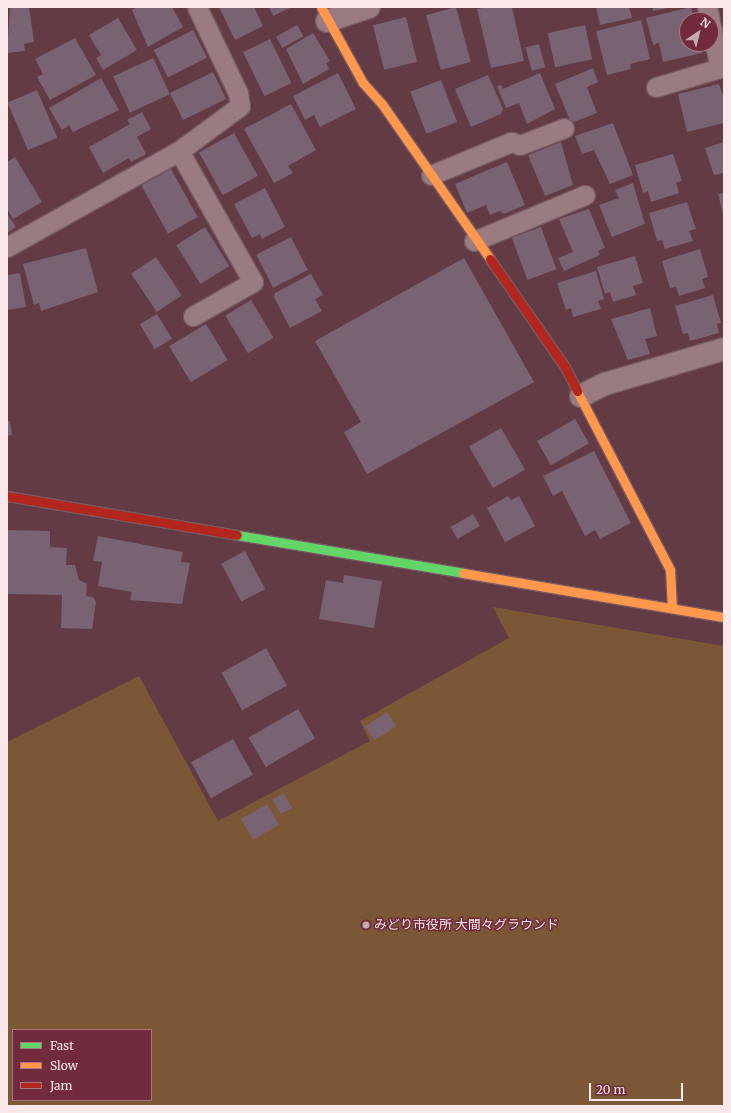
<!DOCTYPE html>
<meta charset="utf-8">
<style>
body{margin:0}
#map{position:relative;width:731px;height:1113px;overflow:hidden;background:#623b45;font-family:Merriweather,"Noto Sans JP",serif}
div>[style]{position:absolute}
.green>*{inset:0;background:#7b5735}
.building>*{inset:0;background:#796271;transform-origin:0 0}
.roads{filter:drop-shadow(1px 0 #775a62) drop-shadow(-1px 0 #775a62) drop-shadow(0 1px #775a62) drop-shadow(0 -1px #775a62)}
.lane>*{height:19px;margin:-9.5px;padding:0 9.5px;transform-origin:9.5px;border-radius:9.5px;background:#997b81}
.street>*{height:22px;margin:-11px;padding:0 11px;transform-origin:11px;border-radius:11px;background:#997b81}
.fast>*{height:9px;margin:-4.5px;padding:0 4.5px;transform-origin:4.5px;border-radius:4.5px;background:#63d668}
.slow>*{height:9px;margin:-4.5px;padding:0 4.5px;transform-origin:4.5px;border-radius:4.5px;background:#ff974d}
.jam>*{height:9px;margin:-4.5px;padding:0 4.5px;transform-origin:4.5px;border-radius:4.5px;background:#b3261e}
.dots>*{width:11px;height:11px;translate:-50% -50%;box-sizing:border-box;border:2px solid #722b3d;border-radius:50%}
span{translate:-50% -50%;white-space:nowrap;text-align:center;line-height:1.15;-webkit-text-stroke:3px #722b3d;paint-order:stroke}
.poi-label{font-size:13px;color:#f9e7ea}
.left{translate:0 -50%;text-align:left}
.frame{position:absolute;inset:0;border:8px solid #f9e7ea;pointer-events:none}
.legend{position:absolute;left:12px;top:1029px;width:140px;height:72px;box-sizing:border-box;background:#722b3d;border:1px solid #a87682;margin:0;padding:5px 7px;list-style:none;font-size:12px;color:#f9e7ea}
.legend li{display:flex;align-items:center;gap:8px;height:20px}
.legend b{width:20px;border:1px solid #a87682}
.north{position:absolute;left:679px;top:12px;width:40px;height:40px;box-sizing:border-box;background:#722b3d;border:1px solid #a87682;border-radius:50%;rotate:35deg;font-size:11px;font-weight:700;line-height:16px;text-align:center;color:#f9e7ea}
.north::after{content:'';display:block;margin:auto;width:14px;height:18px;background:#c4abb0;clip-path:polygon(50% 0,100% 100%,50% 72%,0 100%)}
.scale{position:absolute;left:589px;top:1083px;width:94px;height:18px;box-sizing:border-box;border:2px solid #f9e7ea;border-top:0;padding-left:5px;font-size:12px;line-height:14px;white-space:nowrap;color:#f9e7ea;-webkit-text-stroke:3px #722b3d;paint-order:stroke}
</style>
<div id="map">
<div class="green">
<i style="clip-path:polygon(evenodd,493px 607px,724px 646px,724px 1106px,7px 1106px,7px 742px,139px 676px,218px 821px,370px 741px,360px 721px,509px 638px,493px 607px,13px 1030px,151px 1030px,151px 1100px,13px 1100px,13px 1030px)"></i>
</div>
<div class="building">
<i style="clip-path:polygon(10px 7px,29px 7px,34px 42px,24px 44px,25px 51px,7px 53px)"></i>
<i style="clip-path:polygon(137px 7px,172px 7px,183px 27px,148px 47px,132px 10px)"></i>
<i style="clip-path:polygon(219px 7px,254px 7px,263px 26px,235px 40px)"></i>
<i style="clip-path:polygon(269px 7px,292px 7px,273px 16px)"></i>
<i style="left:456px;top:7px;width:57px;height:31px;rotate:75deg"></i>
<i style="clip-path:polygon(488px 7px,512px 7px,524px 61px,491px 68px,477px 9px)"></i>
<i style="clip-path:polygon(596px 7px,629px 7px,632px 18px,600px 25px)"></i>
<i style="clip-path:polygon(652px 7px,669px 7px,669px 8px,653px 11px)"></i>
<i style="clip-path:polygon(691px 7px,694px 20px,687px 20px,687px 44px,700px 44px,702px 53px,663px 62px,659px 43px,653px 45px,646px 18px)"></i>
<i style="left:406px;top:17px;width:46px;height:34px;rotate:76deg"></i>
<i style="clip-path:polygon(118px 18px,137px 50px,103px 70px,96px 58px,101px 55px,89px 35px)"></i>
<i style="clip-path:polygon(641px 20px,650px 59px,630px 64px,631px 69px,607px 75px,596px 31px)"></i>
<i style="left:297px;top:25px;width:13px;height:24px;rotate:61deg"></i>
<i style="left:585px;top:25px;width:35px;height:38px;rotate:78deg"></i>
<i style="left:193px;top:30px;width:31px;height:44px;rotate:63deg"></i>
<i style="clip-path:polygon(313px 33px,330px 61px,326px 63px,329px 69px,303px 84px,286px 49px)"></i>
<i style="clip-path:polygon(75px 38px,96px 75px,50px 100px,37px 77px,43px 74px,35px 59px)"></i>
<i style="left:270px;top:39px;width:49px;height:30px;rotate:64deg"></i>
<i style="left:539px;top:44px;width:24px;height:14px;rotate:75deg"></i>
<i style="left:153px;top:58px;width:40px;height:44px;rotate:65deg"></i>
<i style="clip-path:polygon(593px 68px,598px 82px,587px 87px,597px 113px,571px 123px,555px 84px)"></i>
<i style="left:213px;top:72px;width:30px;height:48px;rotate:64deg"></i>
<i style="clip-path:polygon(338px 73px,356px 109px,320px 127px,314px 115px,305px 120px,293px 96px)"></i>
<i style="clip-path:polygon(540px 73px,555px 109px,527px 124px,519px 103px,506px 108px,497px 86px,501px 85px,503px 89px)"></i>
<i style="clip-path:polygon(488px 75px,503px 109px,501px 114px,471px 127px,455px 89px)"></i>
<i style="clip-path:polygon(101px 78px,119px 110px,73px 132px,69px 125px,62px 130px,49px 108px)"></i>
<i style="left:441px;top:80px;width:45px;height:33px;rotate:69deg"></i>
<i style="clip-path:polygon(719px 84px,724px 98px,724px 123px,687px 132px,678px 94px)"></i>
<i style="left:37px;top:90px;width:52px;height:32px;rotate:67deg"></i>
<i style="clip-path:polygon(291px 104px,316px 150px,288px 166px,293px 173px,274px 183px,244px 129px)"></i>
<i style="clip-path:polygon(142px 112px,151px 129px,137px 137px,146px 154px,131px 162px,129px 158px,103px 173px,89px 147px,130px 124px,127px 120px)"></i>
<i style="clip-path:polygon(613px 123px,633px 175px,610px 184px,594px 150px,582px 154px,575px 136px)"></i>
<i style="left:234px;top:133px;width:49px;height:40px;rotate:61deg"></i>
<i style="clip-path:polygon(561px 142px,573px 185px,545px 196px,528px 155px)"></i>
<i style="clip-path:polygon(724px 142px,724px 173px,714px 175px,705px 148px)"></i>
<i style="clip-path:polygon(673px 154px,682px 181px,676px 183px,679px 193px,651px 202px,648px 191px,643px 193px,635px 165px)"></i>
<i style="clip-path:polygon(15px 157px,42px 202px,13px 219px,7px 209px,7px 162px)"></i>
<i style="clip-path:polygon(507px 162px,525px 205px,504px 214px,500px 211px,490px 215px,486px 205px,467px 213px,455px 184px)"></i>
<i style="left:171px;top:169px;width:55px;height:34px;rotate:61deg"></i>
<i style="clip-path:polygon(633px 183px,645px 224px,612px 237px,599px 205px,619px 198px,615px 190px)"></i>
<i style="clip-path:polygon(265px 188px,285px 227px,262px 239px,260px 234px,252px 238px,234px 204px)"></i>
<i style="clip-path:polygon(724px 193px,724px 213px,723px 214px,718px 194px)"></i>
<i style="clip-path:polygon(687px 202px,696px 229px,689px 231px,693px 241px,665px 249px,662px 240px,657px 241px,649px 213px)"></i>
<i style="clip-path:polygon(589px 209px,605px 248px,598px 251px,600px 255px,564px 271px,558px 258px,573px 252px,559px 219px)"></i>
<i style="clip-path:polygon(7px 214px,16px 227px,7px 233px)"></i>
<i style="left:205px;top:227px;width:46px;height:34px;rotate:58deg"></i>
<i style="left:541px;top:227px;width:45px;height:31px;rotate:70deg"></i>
<i style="left:291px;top:237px;width:37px;height:39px;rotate:63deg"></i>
<i style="clip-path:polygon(86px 248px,98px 292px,41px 311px,39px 303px,34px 305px,23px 264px)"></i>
<i style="clip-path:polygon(700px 249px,708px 277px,702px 279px,705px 288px,679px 296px,676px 287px,670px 288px,662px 261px)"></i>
<i style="clip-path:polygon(635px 256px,643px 283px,633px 286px,636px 295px,613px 302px,610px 292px,605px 294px,597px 267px)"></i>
<i style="left:156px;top:257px;width:46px;height:30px;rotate:56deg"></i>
<i style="clip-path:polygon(464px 258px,534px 382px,367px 474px,344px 432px,361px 422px,315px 341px)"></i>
<i style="clip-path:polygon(596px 271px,604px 299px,598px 301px,601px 309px,573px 317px,571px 308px,566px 310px,557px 283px)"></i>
<i style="clip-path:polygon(20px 273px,26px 307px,7px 310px,7px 275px)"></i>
<i style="clip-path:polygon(311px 274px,323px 295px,315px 299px,322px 311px,290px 328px,274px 297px,275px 293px)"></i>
<i style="clip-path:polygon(713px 295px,721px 323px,717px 324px,719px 333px,690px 341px,688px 333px,683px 334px,675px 306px)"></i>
<i style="left:251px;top:300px;width:44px;height:30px;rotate:59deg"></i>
<i style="clip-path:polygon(650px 308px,657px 336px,645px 339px,650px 354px,628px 360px,611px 319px)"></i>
<i style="left:157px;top:314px;width:29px;height:20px;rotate:59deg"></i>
<i style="left:206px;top:324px;width:42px;height:43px;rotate:59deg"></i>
<i style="left:575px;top:419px;width:28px;height:44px;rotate:60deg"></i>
<i style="clip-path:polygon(10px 421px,12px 435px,7px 436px,7px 422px)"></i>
<i style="left:501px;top:428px;width:48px;height:37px;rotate:60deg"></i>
<i style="clip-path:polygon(594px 451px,631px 523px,600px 539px,595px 530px,585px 536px,562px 491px,553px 496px,543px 476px)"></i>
<i style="clip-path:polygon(508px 496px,511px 500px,519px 496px,535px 526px,505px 542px,487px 508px)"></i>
<i style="left:473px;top:514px;width:14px;height:26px;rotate:60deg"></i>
<i style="clip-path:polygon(7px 530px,50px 531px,50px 547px,67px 548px,66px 565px,75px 565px,79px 580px,87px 584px,86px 596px,93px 597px,96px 602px,92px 629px,61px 628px,62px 595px,7px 594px)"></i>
<i style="clip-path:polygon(98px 536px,183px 552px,181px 562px,190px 563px,182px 604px,130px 600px,132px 592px,98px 586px,102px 562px,93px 561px)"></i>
<i style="left:245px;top:551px;width:43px;height:27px;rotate:62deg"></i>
<i style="clip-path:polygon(344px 575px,382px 581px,374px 628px,319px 619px,326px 580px,343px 583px)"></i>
<i style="left:266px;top:648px;width:43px;height:51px;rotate:61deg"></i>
<i style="left:298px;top:709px;width:34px;height:57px;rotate:60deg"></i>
<i style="left:387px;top:712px;width:17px;height:26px;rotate:57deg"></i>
<i style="left:233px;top:739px;width:41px;height:48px;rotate:61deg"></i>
<i style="left:284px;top:793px;width:17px;height:13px;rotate:62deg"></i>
<i style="left:267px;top:804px;width:24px;height:30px;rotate:60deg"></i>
</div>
<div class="roads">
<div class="lane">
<i style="left:707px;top:7px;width:13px;rotate:77deg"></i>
<i style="left:656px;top:87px;width:67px;rotate:-16.5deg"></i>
<i style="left:720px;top:68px;width:43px;rotate:-102.1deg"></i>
<i style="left:179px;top:151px;width:150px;rotate:60.5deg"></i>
<i style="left:253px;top:282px;width:69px;rotate:150.5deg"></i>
<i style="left:431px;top:175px;width:87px;rotate:-22.4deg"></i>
<i style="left:511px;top:142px;width:9px;rotate:18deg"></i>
<i style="left:520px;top:145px;width:47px;rotate:-21.1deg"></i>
<i style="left:474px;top:241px;width:120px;rotate:-22.5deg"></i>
<i style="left:7px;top:247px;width:197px;rotate:-29.2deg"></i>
<i style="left:179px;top:151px;width:76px;rotate:-36.4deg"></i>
<i style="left:240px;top:106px;width:13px;rotate:-99deg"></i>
<i style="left:238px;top:93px;width:95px;rotate:-115.5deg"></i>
</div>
<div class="street">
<i style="left:327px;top:21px;width:44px;rotate:-18.4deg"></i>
<i style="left:581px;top:396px;width:27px;rotate:-27deg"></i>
<i style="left:605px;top:384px;width:124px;rotate:-16.4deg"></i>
</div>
<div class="fast">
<i style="left:237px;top:535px;width:229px;rotate:9.5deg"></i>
</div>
<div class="slow">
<i style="left:321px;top:7px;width:87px;rotate:61.1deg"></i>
<i style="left:363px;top:83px;width:28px;rotate:48deg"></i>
<i style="left:382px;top:104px;width:189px;rotate:55.1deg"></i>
<i style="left:577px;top:391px;width:202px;rotate:62.5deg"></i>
<i style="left:670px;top:570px;width:38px;rotate:87deg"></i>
<i style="left:463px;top:573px;width:265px;rotate:9.6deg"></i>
</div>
<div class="jam">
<i style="left:490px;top:259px;width:131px;rotate:55.2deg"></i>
<i style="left:565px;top:367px;width:27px;rotate:63deg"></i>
<i style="left:7px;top:496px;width:233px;rotate:9.6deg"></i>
</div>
</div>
<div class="dots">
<i style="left:366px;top:925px;background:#c4abb0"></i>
</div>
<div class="poi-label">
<span class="left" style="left:374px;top:925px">みどり市役所 大間々グラウンド</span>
</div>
<div class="frame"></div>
<ul class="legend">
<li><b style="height:5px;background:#63d668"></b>Fast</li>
<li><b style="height:5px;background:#ff974d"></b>Slow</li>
<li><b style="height:5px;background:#b3261e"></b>Jam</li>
</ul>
<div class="north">N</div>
<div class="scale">20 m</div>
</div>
